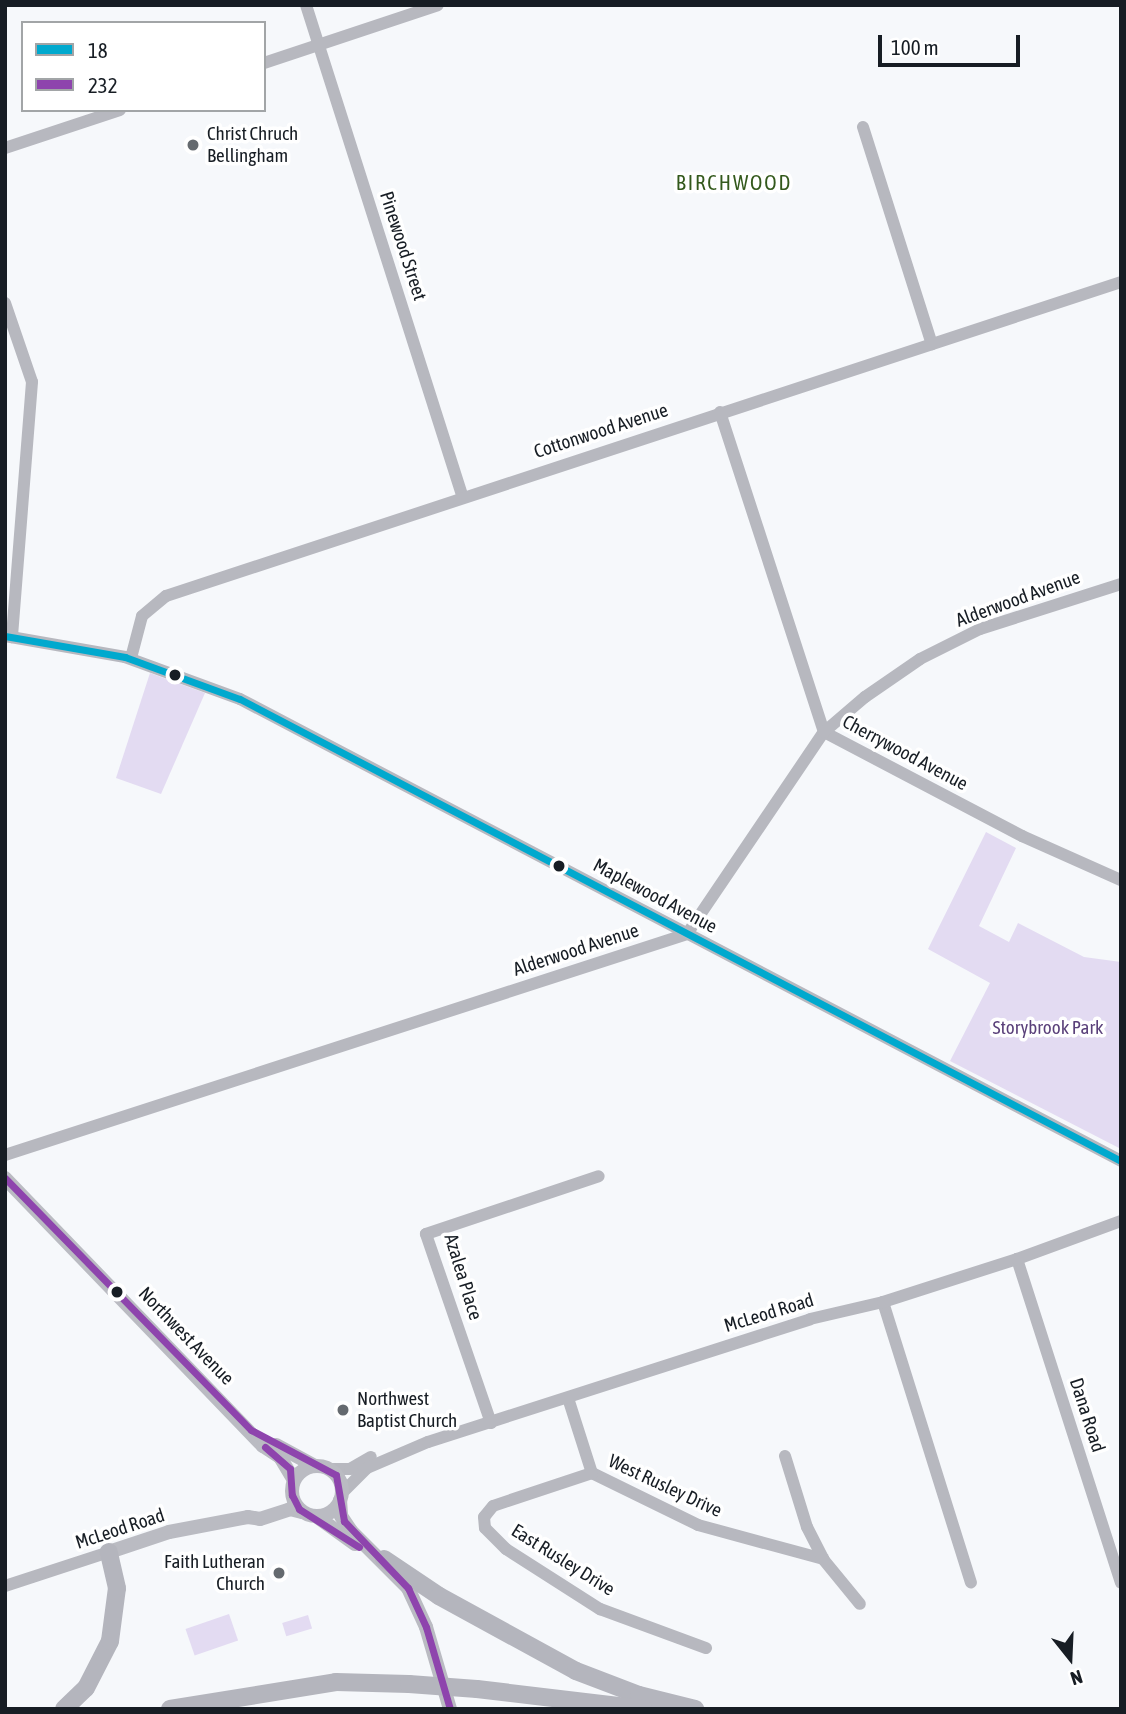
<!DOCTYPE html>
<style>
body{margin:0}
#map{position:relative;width:1126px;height:1714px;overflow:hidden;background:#f6f8fb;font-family:"Asap Condensed",sans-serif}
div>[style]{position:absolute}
.green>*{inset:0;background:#e3dbf2;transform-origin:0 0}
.minor>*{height:12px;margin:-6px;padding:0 6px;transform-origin:6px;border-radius:6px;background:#b7b8bf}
.major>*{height:14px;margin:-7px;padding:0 7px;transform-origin:7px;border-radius:7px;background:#babbc2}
.major>.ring{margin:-7px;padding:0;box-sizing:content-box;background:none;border:14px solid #babbc2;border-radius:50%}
.highway>*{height:18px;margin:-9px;padding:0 9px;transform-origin:9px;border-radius:9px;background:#b4b5bd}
.highway-bridge>*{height:18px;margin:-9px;padding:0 9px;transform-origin:9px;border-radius:9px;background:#b4b5bd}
.bus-1>*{height:7px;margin:-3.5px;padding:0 3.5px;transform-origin:3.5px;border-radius:3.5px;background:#00a9ce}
.bus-2>*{height:7px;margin:-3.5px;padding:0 3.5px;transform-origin:3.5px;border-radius:3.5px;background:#8e44ad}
.dots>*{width:19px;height:19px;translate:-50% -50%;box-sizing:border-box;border:4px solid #fff;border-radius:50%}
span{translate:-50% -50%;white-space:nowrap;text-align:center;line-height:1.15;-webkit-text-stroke:7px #fff;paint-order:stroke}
.poi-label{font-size:19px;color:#171d24}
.left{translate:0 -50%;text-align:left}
.right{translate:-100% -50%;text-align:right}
.street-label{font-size:19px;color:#171d24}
.park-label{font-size:19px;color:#5a407a}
.neighbourhood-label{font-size:21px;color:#33591c;letter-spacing:2px}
.frame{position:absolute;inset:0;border:7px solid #171d24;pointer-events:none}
.legend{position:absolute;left:21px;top:21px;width:245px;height:91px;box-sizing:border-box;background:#fff;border:2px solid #a2a5a7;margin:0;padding:9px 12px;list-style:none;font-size:21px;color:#171d24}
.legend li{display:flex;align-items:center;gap:14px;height:35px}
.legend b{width:35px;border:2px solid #a2a5a7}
.north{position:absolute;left:1035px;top:1623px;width:70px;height:70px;-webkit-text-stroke:5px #fff;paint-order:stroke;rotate:162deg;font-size:19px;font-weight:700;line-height:28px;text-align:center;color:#171d24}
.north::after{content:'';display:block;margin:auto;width:24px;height:32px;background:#171d24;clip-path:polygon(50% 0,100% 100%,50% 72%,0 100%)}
.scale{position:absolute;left:878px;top:35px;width:142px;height:32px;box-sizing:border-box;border:4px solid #171d24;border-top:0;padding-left:9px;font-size:21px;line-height:24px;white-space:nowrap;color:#171d24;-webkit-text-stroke:5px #fff;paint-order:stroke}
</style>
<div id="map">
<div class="green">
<i style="clip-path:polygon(150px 673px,205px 693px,161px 794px,116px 778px)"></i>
<i style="clip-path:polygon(986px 832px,1016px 848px,979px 926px,1009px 942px,1018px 923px,1084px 957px,1121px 962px,1121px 1149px,950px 1061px,990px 983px,928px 949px)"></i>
<i style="left:229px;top:1614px;width:28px;height:46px;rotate:71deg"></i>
<i style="left:308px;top:1615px;width:14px;height:27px;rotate:73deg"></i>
</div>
<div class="minor">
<i style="left:306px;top:5px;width:517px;rotate:72.34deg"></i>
<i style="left:264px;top:63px;width:183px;rotate:-18.4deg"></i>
<i style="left:863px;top:127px;width:228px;rotate:72.4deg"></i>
<i style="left:5px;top:148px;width:121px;rotate:-18.3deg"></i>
<i style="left:5px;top:303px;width:83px;rotate:71.1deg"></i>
<i style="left:32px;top:382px;width:256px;rotate:94.5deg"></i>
<i style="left:720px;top:412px;width:336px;rotate:72deg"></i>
<i style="left:824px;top:732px;width:224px;rotate:27.7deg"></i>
<i style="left:1022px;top:836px;width:108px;rotate:24deg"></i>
<i style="left:5px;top:636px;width:122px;rotate:9.9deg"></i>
<i style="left:125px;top:657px;width:122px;rotate:20.1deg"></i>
<i style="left:240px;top:699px;width:995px;rotate:27.67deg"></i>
<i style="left:131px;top:658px;width:43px;rotate:-75.3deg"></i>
<i style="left:142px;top:616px;width:31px;rotate:-40deg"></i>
<i style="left:166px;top:596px;width:1005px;rotate:-18.2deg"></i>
<i style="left:5px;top:1155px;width:717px;rotate:-17.95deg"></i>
<i style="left:687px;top:934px;width:244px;rotate:-55.9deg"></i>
<i style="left:824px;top:732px;width:54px;rotate:-40.5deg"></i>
<i style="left:865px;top:697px;width:67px;rotate:-34.6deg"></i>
<i style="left:920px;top:659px;width:67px;rotate:-26.6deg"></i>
<i style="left:980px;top:629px;width:148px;rotate:-17.7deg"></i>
<i style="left:1017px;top:1259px;width:340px;rotate:72.2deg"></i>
<i style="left:883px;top:1302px;width:294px;rotate:72.6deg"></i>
<i style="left:568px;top:1398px;width:79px;rotate:72.3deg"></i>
<i style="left:592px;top:1473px;width:118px;rotate:26.1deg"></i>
<i style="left:698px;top:1525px;width:130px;rotate:15.2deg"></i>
<i style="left:823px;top:1559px;width:58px;rotate:50.6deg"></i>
<i style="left:491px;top:1423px;width:200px;rotate:-109deg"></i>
<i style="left:426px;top:1234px;width:182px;rotate:-18.5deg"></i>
<i style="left:785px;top:1456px;width:74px;rotate:72.8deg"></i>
<i style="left:807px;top:1527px;width:36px;rotate:63deg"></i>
<i style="left:329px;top:1469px;width:21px"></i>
<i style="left:350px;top:1469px;width:24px;rotate:-30deg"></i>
<i style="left:592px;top:1473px;width:104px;rotate:161.6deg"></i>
<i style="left:493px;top:1506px;width:14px;rotate:129deg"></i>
<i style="left:484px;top:1517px;width:11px;rotate:85deg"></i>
<i style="left:485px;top:1528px;width:30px;rotate:45deg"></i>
<i style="left:506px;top:1549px;width:112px;rotate:32.6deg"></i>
<i style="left:600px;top:1609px;width:113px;rotate:20.2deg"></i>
<i style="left:342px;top:1493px;width:35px;rotate:-45deg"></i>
<i style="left:367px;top:1468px;width:66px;rotate:-23.1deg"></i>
<i style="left:428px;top:1442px;width:401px;rotate:-17.8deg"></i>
<i style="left:810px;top:1319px;width:75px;rotate:-13.1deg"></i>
<i style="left:883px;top:1302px;width:141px;rotate:-17.8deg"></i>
<i style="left:1017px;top:1259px;width:111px;rotate:-20.1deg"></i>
<i style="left:5px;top:1586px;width:109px;rotate:-18.1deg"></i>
</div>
<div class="major">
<i style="left:5px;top:1178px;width:372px;rotate:46.1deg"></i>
<i style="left:263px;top:1446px;width:20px;rotate:33deg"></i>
<i style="left:280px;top:1457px;width:27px;rotate:59deg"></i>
<i style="left:276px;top:1445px;width:44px;rotate:28.3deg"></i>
<i class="ring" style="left:292px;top:1466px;width:36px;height:36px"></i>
<i style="left:340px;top:1500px;width:16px;rotate:86deg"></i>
<i style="left:341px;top:1516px;width:18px;rotate:56deg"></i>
<i style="left:351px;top:1531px;width:81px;rotate:45deg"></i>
<i style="left:408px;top:1588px;width:43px;rotate:65.2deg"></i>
<i style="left:426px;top:1627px;width:85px;rotate:73.7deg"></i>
<i style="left:316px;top:1516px;width:48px;rotate:35.7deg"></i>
<i style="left:109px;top:1552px;width:63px;rotate:-18.4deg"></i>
<i style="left:169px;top:1532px;width:80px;rotate:-10.8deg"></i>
<i style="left:248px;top:1517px;width:12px;rotate:9deg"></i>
<i style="left:260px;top:1519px;width:32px;rotate:-18deg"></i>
<i style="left:290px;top:1509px;width:12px;rotate:14deg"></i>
</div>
<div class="highway">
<i style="left:384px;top:1559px;width:66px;rotate:33.9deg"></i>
<i style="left:439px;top:1596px;width:156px;rotate:28.7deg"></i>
<i style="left:576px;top:1671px;width:67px;rotate:20.9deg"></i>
<i style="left:639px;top:1695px;width:58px;rotate:14deg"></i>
<i style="left:477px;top:1689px;width:168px;rotate:6.8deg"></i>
<i style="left:64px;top:1709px;width:30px;rotate:-44deg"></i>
<i style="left:86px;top:1688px;width:53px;rotate:-62.9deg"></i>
<i style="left:110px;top:1641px;width:53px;rotate:-82.5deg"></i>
<i style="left:117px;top:1588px;width:37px;rotate:-103deg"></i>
<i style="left:170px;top:1709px;width:168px;rotate:-9.2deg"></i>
<i style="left:336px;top:1682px;width:73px;rotate:1.6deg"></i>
</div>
<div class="highway-bridge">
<i style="left:409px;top:1684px;width:68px;rotate:4.2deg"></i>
</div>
<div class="bus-1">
<i style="left:5px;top:636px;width:122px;rotate:9.9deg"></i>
<i style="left:125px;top:657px;width:122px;rotate:20.1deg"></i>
<i style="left:240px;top:699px;width:995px;rotate:27.67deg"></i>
</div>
<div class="bus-2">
<i style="left:5px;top:1178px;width:352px;rotate:45.7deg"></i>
<i style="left:251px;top:1430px;width:96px;rotate:27.9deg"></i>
<i style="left:336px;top:1475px;width:47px;rotate:80.1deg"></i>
<i style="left:344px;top:1521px;width:93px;rotate:46.3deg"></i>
<i style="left:408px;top:1588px;width:43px;rotate:65.2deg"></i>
<i style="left:426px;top:1627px;width:85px;rotate:73.7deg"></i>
<i style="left:265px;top:1447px;width:33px;rotate:41deg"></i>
<i style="left:290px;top:1469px;width:26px;rotate:86deg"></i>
<i style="left:292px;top:1495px;width:16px;rotate:63deg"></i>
<i style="left:299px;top:1509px;width:71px;rotate:32.3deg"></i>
</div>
<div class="dots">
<i style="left:193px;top:145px;background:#656a6f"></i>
<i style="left:175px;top:675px;background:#171d24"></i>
<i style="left:559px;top:866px;background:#171d24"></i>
<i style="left:117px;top:1292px;background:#171d24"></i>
<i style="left:343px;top:1410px;background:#656a6f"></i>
<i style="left:279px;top:1573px;background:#656a6f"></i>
</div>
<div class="poi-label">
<span class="left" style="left:207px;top:145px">Christ Chruch<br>Bellingham</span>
<span class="left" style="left:357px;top:1410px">Northwest<br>Baptist Church</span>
<span class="right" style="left:265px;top:1573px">Faith Lutheran<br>Church</span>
</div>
<div class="street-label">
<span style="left:403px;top:246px;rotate:72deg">Pinewood Street</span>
<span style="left:601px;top:431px;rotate:-18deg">Cottonwood Avenue</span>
<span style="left:1018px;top:599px;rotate:-20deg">Alderwood Avenue</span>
<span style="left:905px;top:753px;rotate:28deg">Cherrywood Avenue</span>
<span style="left:655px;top:896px;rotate:28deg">Maplewood Avenue</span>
<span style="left:576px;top:950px;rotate:-18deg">Alderwood Avenue</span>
<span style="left:463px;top:1277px;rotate:73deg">Azalea Place</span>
<span style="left:769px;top:1313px;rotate:-17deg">McLeod Road</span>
<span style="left:186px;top:1336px;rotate:46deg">Northwest Avenue</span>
<span style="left:1087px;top:1415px;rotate:72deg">Dana Road</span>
<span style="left:665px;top:1486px;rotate:25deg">West Rusley Drive</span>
<span style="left:120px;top:1529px;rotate:-18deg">McLeod Road</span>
<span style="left:563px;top:1560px;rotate:32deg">East Rusley Drive</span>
</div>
<div class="park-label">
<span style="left:1048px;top:1028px">Storybrook Park</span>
</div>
<div class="neighbourhood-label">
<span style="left:734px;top:182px">BIRCHWOOD</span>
</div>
<div class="frame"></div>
<ul class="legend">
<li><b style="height:9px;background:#00a9ce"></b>18</li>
<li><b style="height:9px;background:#8e44ad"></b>232</li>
</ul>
<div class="north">N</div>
<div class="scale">100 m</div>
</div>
